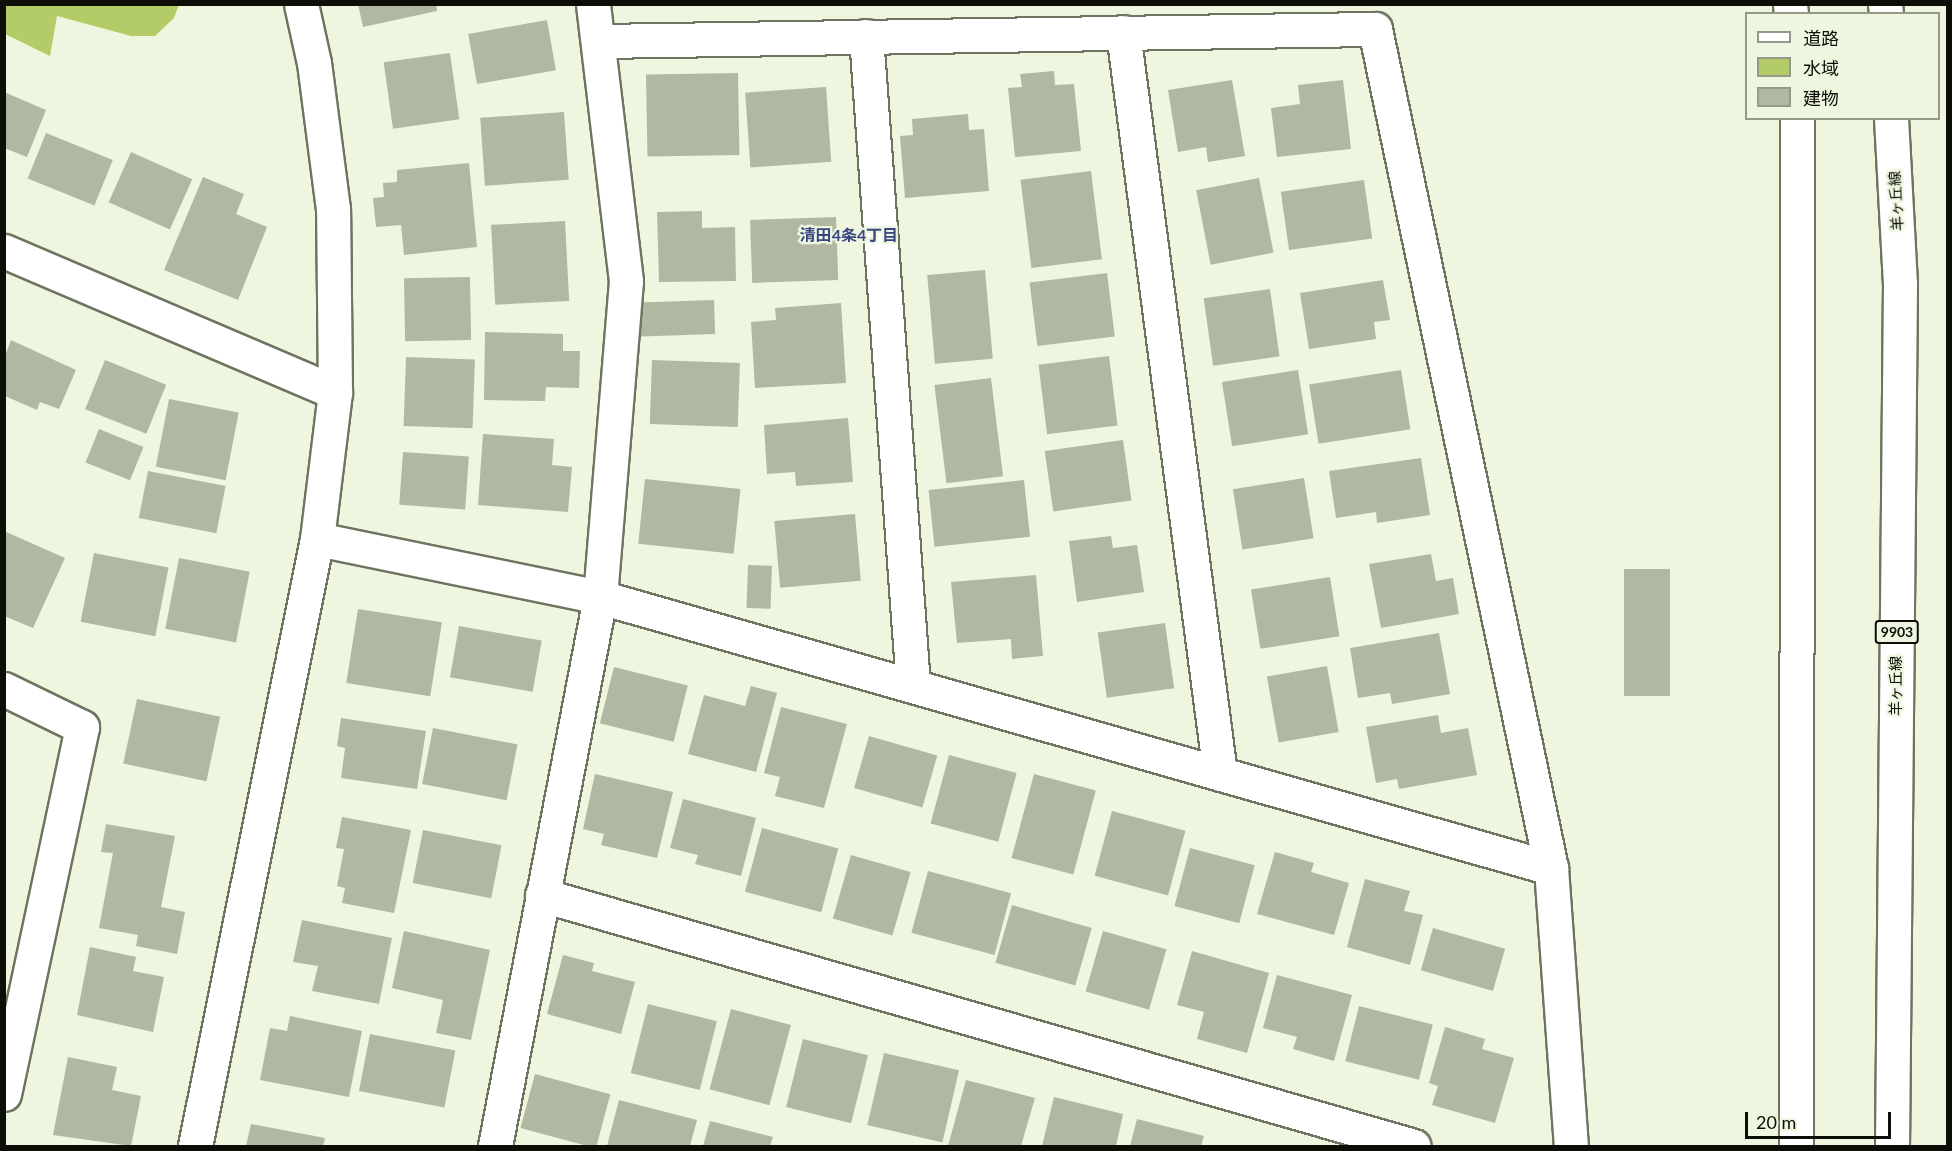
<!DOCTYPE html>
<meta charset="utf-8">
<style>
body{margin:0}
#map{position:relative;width:1952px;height:1151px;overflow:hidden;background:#eff6df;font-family:Lato,"Noto Sans JP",sans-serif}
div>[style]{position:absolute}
.water>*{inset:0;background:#b4cc68}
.building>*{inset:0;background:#b1b8a2;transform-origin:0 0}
.roads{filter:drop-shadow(2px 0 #6e7460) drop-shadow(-2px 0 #6e7460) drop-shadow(0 2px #6e7460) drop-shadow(0 -2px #6e7460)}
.street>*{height:33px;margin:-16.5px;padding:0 16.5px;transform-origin:16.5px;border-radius:16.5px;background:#fff}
.secondary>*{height:33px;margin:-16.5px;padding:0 16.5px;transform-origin:16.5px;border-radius:16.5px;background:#fff}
.primary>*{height:33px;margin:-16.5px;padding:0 16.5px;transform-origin:16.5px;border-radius:16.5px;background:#fff}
span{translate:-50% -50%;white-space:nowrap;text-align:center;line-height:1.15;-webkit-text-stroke:4.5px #eff6df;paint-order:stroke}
.shield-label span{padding:2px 4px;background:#eff6df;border:2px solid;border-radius:4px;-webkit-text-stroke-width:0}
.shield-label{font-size:14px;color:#0c0e07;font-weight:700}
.street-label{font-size:15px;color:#0c0e07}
.neighbourhood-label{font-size:16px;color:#384782;font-weight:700}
.frame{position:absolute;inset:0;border:6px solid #0c0e07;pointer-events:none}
.legend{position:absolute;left:1745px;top:12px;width:195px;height:108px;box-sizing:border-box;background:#eff6df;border:2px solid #949989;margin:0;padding:8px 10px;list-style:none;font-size:18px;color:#0c0e07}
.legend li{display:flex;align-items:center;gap:12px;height:30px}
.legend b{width:30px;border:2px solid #949989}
.scale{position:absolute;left:1745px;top:1112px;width:146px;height:27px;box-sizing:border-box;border:3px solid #0c0e07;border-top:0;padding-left:8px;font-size:18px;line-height:21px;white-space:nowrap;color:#0c0e07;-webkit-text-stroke:4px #eff6df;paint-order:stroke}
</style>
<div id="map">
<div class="water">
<i style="clip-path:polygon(4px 5px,5px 4px,179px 5px,174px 18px,155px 36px,131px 36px,57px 16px,50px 56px,5px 34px)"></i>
</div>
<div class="building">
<i style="clip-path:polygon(358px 4px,436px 4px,437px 11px,363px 27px)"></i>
<i style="left:547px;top:20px;width:51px;height:80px;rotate:80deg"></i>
<i style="left:450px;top:53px;width:67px;height:67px;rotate:82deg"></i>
<i style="clip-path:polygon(1054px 71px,1055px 85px,1074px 84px,1081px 151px,1015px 157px,1008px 88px,1022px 87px,1020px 74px)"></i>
<i style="left:738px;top:73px;width:82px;height:92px;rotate:89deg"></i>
<i style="clip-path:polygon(1232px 80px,1245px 156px,1208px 162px,1206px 147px,1178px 152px,1168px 90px)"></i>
<i style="clip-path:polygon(1343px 80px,1351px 149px,1277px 157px,1271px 108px,1300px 104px,1298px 85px)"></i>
<i style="left:826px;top:87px;width:75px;height:81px;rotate:86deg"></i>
<i style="clip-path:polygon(4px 92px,46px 110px,27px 157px,4px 148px)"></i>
<i style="left:564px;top:112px;width:68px;height:84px;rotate:86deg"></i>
<i style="clip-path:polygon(968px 114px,969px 130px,984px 129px,989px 191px,905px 198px,900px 136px,913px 135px,912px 119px)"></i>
<i style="left:46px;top:133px;width:72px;height:49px;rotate:22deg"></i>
<i style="left:131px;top:152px;width:67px;height:55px;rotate:24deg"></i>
<i style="clip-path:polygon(469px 163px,477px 247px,404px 255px,401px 225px,376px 227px,373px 198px,384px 197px,383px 183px,397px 182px,397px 170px)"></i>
<i style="left:1091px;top:171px;width:89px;height:71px;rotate:83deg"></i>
<i style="clip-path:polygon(203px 177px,244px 194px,236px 214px,267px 227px,238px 300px,164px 270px)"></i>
<i style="left:1259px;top:178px;width:76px;height:64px;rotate:79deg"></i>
<i style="left:1364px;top:180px;width:59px;height:84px;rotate:82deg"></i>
<i style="clip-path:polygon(702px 211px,702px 228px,735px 227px,736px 281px,659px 282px,657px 212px)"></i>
<i style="left:836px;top:217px;width:63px;height:86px;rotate:88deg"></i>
<i style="left:565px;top:221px;width:80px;height:74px;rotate:87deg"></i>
<i style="left:985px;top:270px;width:89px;height:58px;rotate:85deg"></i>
<i style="left:1107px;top:273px;width:64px;height:78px;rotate:83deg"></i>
<i style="left:470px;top:277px;width:63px;height:66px;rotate:89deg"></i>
<i style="clip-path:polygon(1383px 280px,1390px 320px,1374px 322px,1376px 339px,1309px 349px,1300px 293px)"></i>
<i style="left:1270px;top:289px;width:68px;height:67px;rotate:82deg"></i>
<i style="left:714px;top:300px;width:34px;height:81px;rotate:88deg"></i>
<i style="clip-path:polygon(841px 303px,846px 383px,755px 388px,751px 322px,776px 320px,775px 308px)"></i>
<i style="clip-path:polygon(485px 332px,563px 334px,563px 351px,580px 351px,579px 388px,546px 387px,545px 401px,484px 400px)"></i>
<i style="clip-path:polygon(11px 340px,76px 370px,59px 409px,40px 402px,37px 410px,5px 396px,5px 356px)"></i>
<i style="left:1109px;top:356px;width:70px;height:71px;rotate:83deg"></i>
<i style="left:406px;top:357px;width:69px;height:69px;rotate:2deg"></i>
<i style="left:105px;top:360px;width:66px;height:53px;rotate:22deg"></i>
<i style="left:652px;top:360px;width:88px;height:64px;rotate:2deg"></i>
<i style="left:1298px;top:370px;width:65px;height:77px;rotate:81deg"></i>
<i style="left:1401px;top:370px;width:60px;height:93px;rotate:81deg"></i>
<i style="left:991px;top:378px;width:99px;height:57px;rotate:83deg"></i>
<i style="left:169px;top:399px;width:71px;height:69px;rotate:11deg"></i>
<i style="clip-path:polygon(848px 418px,853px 482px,796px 486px,795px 472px,767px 474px,764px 425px)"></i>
<i style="left:99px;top:429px;width:48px;height:36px;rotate:22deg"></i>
<i style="clip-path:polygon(483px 434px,554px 439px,552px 465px,572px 467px,568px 512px,478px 505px)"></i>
<i style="left:1123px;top:440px;width:61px;height:79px;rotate:82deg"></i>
<i style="left:403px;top:452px;width:66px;height:53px;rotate:4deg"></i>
<i style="clip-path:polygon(1421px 458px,1430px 515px,1377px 523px,1376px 512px,1336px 518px,1329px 471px)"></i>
<i style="left:148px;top:471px;width:79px;height:48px;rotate:11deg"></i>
<i style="left:1304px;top:478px;width:61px;height:72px;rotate:81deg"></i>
<i style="left:645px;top:479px;width:96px;height:65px;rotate:6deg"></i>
<i style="left:1024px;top:480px;width:57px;height:96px;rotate:84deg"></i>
<i style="left:855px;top:514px;width:67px;height:81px;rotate:85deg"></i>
<i style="clip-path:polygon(4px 531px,65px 558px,33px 628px,4px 616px)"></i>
<i style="clip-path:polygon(1111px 536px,1113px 548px,1137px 545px,1144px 592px,1077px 602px,1069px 541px)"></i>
<i style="left:94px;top:553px;width:76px;height:70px;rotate:11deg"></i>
<i style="clip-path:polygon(1431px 554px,1436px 581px,1453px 578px,1459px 614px,1381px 628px,1369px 564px)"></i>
<i style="left:179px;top:558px;width:72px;height:72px;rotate:11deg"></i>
<i style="left:748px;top:565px;width:24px;height:43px;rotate:2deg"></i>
<i style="left:1624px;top:569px;width:46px;height:127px"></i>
<i style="clip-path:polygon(1036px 575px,1043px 656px,1012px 659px,1011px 639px,957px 643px,951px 582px)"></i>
<i style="left:1330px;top:577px;width:60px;height:80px;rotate:81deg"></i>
<i style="left:358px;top:609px;width:85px;height:75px;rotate:9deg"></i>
<i style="left:1165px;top:623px;width:66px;height:68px;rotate:82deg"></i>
<i style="left:459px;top:626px;width:84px;height:52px;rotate:10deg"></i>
<i style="clip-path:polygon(1439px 633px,1450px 694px,1392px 704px,1390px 693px,1358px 698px,1350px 648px)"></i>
<i style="left:1327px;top:666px;width:67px;height:61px;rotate:80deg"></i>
<i style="left:614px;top:667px;width:76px;height:58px;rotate:14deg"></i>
<i style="clip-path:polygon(751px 686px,777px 693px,756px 772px,688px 754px,704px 695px,745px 706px)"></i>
<i style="left:137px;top:699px;width:85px;height:66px;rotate:12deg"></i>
<i style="clip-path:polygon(781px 707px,847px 724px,824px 808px,775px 796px,780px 777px,764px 773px)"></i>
<i style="clip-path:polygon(1438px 715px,1441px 733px,1468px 728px,1477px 775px,1399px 789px,1397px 779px,1376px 783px,1366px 727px)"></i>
<i style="clip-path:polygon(341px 718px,426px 731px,417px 789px,341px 778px,345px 748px,337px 746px)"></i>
<i style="left:433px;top:728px;width:86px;height:57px;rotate:11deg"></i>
<i style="left:869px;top:736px;width:71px;height:54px;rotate:16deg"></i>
<i style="left:949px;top:755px;width:70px;height:71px;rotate:15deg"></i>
<i style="clip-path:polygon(595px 774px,673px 792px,657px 858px,601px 845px,604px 834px,583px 829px)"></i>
<i style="left:1034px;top:774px;width:64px;height:87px;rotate:15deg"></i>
<i style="clip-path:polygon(683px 799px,756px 818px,741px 876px,695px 864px,698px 855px,670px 848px)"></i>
<i style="left:1112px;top:811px;width:76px;height:67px;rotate:15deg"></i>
<i style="clip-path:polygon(342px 817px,411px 830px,394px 913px,342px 903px,345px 888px,337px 886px,344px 849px,336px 848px)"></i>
<i style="clip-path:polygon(106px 824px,175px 836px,161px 907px,185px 912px,177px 954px,136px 946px,138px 935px,99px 928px,113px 853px,101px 852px)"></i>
<i style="left:762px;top:828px;width:79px;height:66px;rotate:15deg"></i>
<i style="left:423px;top:830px;width:80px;height:54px;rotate:11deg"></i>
<i style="left:1190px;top:848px;width:67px;height:60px;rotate:15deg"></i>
<i style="clip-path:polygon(1275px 852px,1314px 863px,1311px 872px,1349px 883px,1334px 935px,1257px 914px)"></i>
<i style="left:851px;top:855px;width:62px;height:66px;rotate:16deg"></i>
<i style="left:928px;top:871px;width:86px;height:64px;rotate:15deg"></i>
<i style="clip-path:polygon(1365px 879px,1410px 891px,1404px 911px,1423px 915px,1410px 965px,1347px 947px)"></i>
<i style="left:1012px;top:905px;width:83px;height:60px;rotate:16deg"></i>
<i style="clip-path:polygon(302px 920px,392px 938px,379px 1004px,312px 991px,318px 966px,293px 962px)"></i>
<i style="left:1433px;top:928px;width:75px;height:44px;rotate:16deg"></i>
<i style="clip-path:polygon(404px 931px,490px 950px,471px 1040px,436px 1033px,443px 1000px,392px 988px)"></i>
<i style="left:1103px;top:931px;width:66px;height:63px;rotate:16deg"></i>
<i style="clip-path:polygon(90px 947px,136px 957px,133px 971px,164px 977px,153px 1032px,77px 1015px)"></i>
<i style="clip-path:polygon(1192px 951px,1269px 973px,1247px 1053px,1197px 1039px,1204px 1012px,1177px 1005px)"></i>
<i style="clip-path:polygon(563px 955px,594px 963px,592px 971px,635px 982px,621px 1034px,547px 1014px)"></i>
<i style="clip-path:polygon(1277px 975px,1352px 995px,1334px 1061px,1293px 1049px,1297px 1037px,1263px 1028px)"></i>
<i style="left:648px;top:1004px;width:71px;height:71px;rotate:14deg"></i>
<i style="left:1359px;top:1006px;width:76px;height:57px;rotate:14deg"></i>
<i style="left:731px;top:1009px;width:62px;height:83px;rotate:15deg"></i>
<i style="clip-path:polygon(290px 1016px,362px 1031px,349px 1097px,260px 1080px,270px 1028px,287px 1031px)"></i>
<i style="clip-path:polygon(1445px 1027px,1485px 1039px,1482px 1049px,1514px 1058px,1495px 1123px,1432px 1105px,1438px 1086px,1429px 1083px)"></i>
<i style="left:370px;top:1034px;width:87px;height:58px;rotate:11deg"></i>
<i style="left:803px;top:1039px;width:67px;height:70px;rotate:14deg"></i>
<i style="left:884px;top:1053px;width:77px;height:74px;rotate:13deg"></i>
<i style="clip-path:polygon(68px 1057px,117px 1067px,112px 1090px,141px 1096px,131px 1146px,53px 1135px)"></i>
<i style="left:535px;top:1074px;width:78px;height:56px;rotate:15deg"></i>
<i style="clip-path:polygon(966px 1080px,1035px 1098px,1021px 1146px,948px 1146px)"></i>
<i style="clip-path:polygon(1054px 1097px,1123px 1114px,1116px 1146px,1042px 1146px)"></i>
<i style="clip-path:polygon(619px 1100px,697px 1120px,690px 1146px,607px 1146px)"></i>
<i style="clip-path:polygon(1137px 1119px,1204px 1136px,1201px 1146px,1130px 1146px)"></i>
<i style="clip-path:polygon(710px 1121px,773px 1137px,770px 1146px,703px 1146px)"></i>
<i style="clip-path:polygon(251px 1124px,325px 1138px,323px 1146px,246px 1146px)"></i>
</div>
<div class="roads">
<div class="street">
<i style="left:1123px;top:32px;width:748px;rotate:82.55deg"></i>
<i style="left:866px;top:36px;width:651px;rotate:85.86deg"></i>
<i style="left:599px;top:41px;width:776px;rotate:-0.89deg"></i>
<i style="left:1375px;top:29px;width:857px;rotate:78.15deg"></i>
<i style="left:1551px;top:868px;width:279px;rotate:85.9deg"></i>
<i style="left:4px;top:251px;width:360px;rotate:23.1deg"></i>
<i style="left:317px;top:539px;width:289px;rotate:11.6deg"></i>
<i style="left:600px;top:597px;width:989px;rotate:15.91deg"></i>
<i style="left:4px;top:689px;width:87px;rotate:26deg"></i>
<i style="left:82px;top:727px;width:375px;rotate:102deg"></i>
<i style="left:542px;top:895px;width:907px;rotate:16.06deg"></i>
<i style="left:495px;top:1146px;width:559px;rotate:-79.17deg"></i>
<i style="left:600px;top:597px;width:317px;rotate:-85.3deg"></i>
<i style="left:626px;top:281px;width:279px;rotate:-96.8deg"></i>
</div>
<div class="secondary">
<i style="left:195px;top:1146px;width:619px;rotate:-78.64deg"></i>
<i style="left:317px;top:539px;width:148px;rotate:-83deg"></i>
<i style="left:335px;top:392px;width:183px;rotate:-90.6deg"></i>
<i style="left:333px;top:209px;width:147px;rotate:-97.4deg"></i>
<i style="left:314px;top:63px;width:60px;rotate:-102.4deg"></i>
</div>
<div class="primary">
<i style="left:1790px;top:4px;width:10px;rotate:84deg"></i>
<i style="left:1885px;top:4px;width:10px;rotate:84deg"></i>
<i style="left:1891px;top:118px;width:166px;rotate:86.9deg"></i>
<i style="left:1900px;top:284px;width:862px;rotate:90.53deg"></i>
<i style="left:1796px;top:1146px;width:1028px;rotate:-89.94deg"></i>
</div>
</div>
<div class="shield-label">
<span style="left:1897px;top:632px">9903</span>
</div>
<div class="street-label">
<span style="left:1896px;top:201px;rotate:-93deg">羊ヶ丘線</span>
<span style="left:1896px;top:686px;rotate:-90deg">羊ヶ丘線</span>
</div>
<div class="neighbourhood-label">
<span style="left:849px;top:235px">清田4条4丁目</span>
</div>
<div class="frame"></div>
<ul class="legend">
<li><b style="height:8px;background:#fff"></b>道路</li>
<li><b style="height:16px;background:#b4cc68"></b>水域</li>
<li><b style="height:16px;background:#b1b8a2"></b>建物</li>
</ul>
<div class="scale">20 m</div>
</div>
